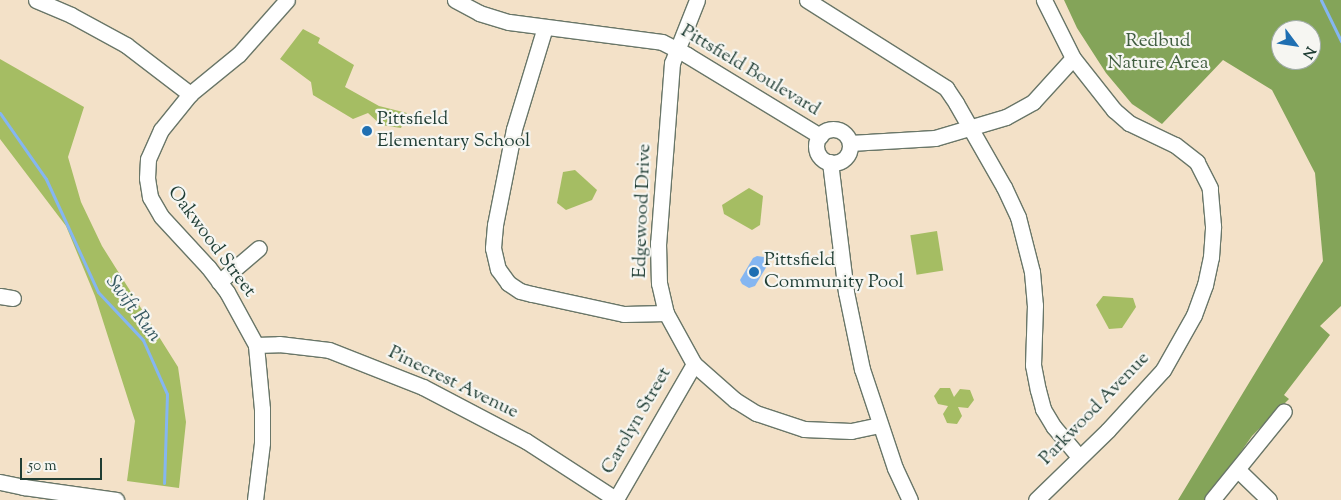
<!DOCTYPE html>
<style>
body{margin:0}
#map{position:relative;width:1341px;height:500px;overflow:hidden;background:#f3e1c8;font-family:"Sorts Mill Goudy",serif}
div>[style]{position:absolute}
.green>*{inset:0;background:#a5bd63;transform-origin:0 0}
.forest>*{inset:0;background:#84a459}
.water>*{inset:0;background:#85b6f1}
.stream>*{height:3px;margin:-1.5px;padding:0 1.5px;transform-origin:1.5px;border-radius:1.5px;background:#85b6f1}
.roads{filter:drop-shadow(1px 0 #697668) drop-shadow(-1px 0 #697668) drop-shadow(0 1px #697668) drop-shadow(0 -1px #697668)}
.minor>*{height:15px;margin:-7.5px;padding:0 7.5px;transform-origin:7.5px;border-radius:7.5px;background:#fff}
.minor>.ring{margin:-7.5px;padding:0;box-sizing:content-box;background:none;border:15px solid #fff;border-radius:50%}
.dots>*{width:14px;height:14px;translate:-50% -50%;box-sizing:border-box;border:2px solid #f6f6f2;border-radius:50%}
span{translate:-50% -50%;white-space:nowrap;text-align:center;line-height:1.15;-webkit-text-stroke:4.5px #f6f6f2;paint-order:stroke}
.park-label{font-size:19px;color:#405d40}
.street-label{font-size:19px;color:#1f3d34}
.poi-label{font-size:19px;color:#1f3d34}
.left{translate:0 -50%;text-align:left}
.water-label{font-size:20px;color:#385b63;font-style:italic}
.north{position:absolute;left:1271px;top:20px;width:50px;height:50px;box-sizing:border-box;background:#f6f6f2;border:1px solid #a0aca6;border-radius:50%;rotate:121deg;font-size:14px;font-weight:700;line-height:20px;text-align:center;color:#1f3d34}
.north::after{content:'';display:block;margin:auto;width:18px;height:22px;background:#1f6fb2;clip-path:polygon(50% 0,100% 100%,50% 72%,0 100%)}
.scale{position:absolute;left:20px;top:458px;width:82px;height:22px;box-sizing:border-box;border:2px solid #1f3d34;border-top:0;padding-left:6px;font-size:15px;line-height:18px;white-space:nowrap;color:#1f3d34;-webkit-text-stroke:4px #f6f6f2;paint-order:stroke}
</style>
<div id="map">
<div class="green">
<i style="clip-path:polygon(303px 29px,320px 38px,318px 43px,354px 65px,345px 87px,379px 106px,407px 113px,401px 128px,381px 125px,368px 113px,353px 119px,313px 95px,311px 82px,280px 59px)"></i>
<i style="clip-path:polygon(0 59px,84px 107px,68px 157px,81px 202px,102px 246px,178px 367px,186px 422px,179px 488px,127px 481px,135px 421px,95px 296px,66px 226px,0 139px)"></i>
<i style="clip-path:polygon(575px 170px,597px 190px,592px 200px,566px 210px,557px 203px,563px 172px)"></i>
<i style="clip-path:polygon(749px 188px,763px 196px,760px 225px,752px 230px,724px 214px,722px 205px)"></i>
<i style="left:937px;top:231px;width:40px;height:27px;rotate:81deg"></i>
<i style="clip-path:polygon(1103px 296px,1133px 298px,1136px 307px,1122px 328px,1109px 329px,1096px 305px)"></i>
<i style="clip-path:polygon(940px 388px,950px 388px,954px 397px,960px 389px,970px 390px,974px 400px,968px 408px,958px 407px,962px 416px,957px 424px,947px 423px,943px 414px,948px 406px,938px 404px,934px 396px)"></i>
</div>
<div class="forest">
<i style="clip-path:polygon(evenodd,1064px 0,1341px 0,1341px 306px,1320px 326px,1330px 335px,1284px 395px,1289px 399px,1252px 436px,1207px 500px,1178px 500px,1323px 261px,1315px 173px,1272px 90px,1223px 60px,1162px 124px,1132px 104px,1106px 73px,1077px 28px,1064px 0,1281px 30px,1311px 30px,1311px 60px,1281px 60px,1281px 30px)"></i>
</div>
<div class="water">
<i style="clip-path:polygon(757px 256px,764px 257px,768px 264px,755px 286px,749px 288px,742px 284px,740px 280px,753px 258px)"></i>
</div>
<div class="stream">
<i style="left:1321px;top:0;width:46px;rotate:64deg"></i>
<i style="left:0;top:113px;width:80px;rotate:55.1deg"></i>
<i style="left:46px;top:179px;width:124px;rotate:65.3deg"></i>
<i style="left:98px;top:292px;width:66px;rotate:46.8deg"></i>
<i style="left:143px;top:340px;width:59px;rotate:66deg"></i>
<i style="left:167px;top:394px;width:89px;rotate:91.9deg"></i>
</div>
<div class="roads">
<div class="minor">
<i style="left:36px;top:0;width:38px;rotate:23deg"></i>
<i style="left:71px;top:15px;width:63px;rotate:28.6deg"></i>
<i style="left:126px;top:45px;width:81px;rotate:37.4deg"></i>
<i style="left:455px;top:0;width:27px;rotate:28deg"></i>
<i style="left:479px;top:13px;width:31px;rotate:17deg"></i>
<i style="left:509px;top:22px;width:154px;rotate:7.4deg"></i>
<i style="left:662px;top:42px;width:28px;rotate:27deg"></i>
<i style="left:687px;top:55px;width:156px;rotate:31.3deg"></i>
<i style="left:697px;top:0;width:68px;rotate:111.6deg"></i>
<i style="left:672px;top:63px;width:181px;rotate:94.4deg"></i>
<i style="left:658px;top:243px;width:40px;rotate:88.6deg"></i>
<i style="left:659px;top:283px;width:31px;rotate:77deg"></i>
<i style="left:666px;top:313px;width:58px;rotate:61.2deg"></i>
<i style="left:694px;top:364px;width:55px;rotate:41.3deg"></i>
<i style="left:735px;top:400px;width:25px;rotate:32deg"></i>
<i style="left:756px;top:413px;width:51px;rotate:18.4deg"></i>
<i style="left:804px;top:429px;width:47px;rotate:2.4deg"></i>
<i style="left:851px;top:431px;width:29px;rotate:-12deg"></i>
<i style="left:807px;top:0;width:165px;rotate:32.3deg"></i>
<i style="left:946px;top:88px;width:18px;rotate:56deg"></i>
<i style="left:956px;top:103px;width:97px;rotate:60.3deg"></i>
<i style="left:1004px;top:187px;width:33px;rotate:65deg"></i>
<i style="left:1018px;top:217px;width:57px;rotate:75.7deg"></i>
<i style="left:1032px;top:272px;width:33px;rotate:85deg"></i>
<i style="left:1035px;top:305px;width:60px;rotate:91.9deg"></i>
<i style="left:1033px;top:365px;width:25px;rotate:79deg"></i>
<i style="left:1038px;top:390px;width:20px;rotate:75deg"></i>
<i style="left:1043px;top:409px;width:21px;rotate:59deg"></i>
<i style="left:1054px;top:427px;width:39px;rotate:50deg"></i>
<i style="left:545px;top:27px;width:107px;rotate:106.9deg"></i>
<i style="left:514px;top:129px;width:98px;rotate:101.2deg"></i>
<i style="left:495px;top:225px;width:23px;rotate:95deg"></i>
<i style="left:493px;top:248px;width:22px;rotate:77deg"></i>
<i style="left:498px;top:269px;width:17px;rotate:54deg"></i>
<i style="left:508px;top:283px;width:14px;rotate:34deg"></i>
<i style="left:520px;top:291px;width:12px;rotate:14deg"></i>
<i style="left:532px;top:294px;width:94px;rotate:12.3deg"></i>
<i style="left:624px;top:314px;width:42px;rotate:-1.4deg"></i>
<i class="ring" style="left:816px;top:129px;width:19px;height:19px"></i>
<i style="left:850px;top:143px;width:85px;rotate:-3.4deg"></i>
<i style="left:935px;top:138px;width:74px;rotate:-16.5deg"></i>
<i style="left:1006px;top:117px;width:31px;rotate:-29deg"></i>
<i style="left:1033px;top:102px;width:59px;rotate:-47.7deg"></i>
<i style="left:830px;top:162px;width:131px;rotate:83deg"></i>
<i style="left:846px;top:292px;width:79px;rotate:78.3deg"></i>
<i style="left:862px;top:369px;width:104px;rotate:71.6deg"></i>
<i style="left:895px;top:468px;width:35px;rotate:65deg"></i>
<i style="left:219px;top:282px;width:52px;rotate:-40.4deg"></i>
<i style="left:0;top:296px;width:13px;rotate:9deg"></i>
<i style="left:256px;top:345px;width:23px;rotate:-2deg"></i>
<i style="left:279px;top:344px;width:50px;rotate:6.8deg"></i>
<i style="left:329px;top:350px;width:101px;rotate:21.5deg"></i>
<i style="left:423px;top:387px;width:116px;rotate:27.7deg"></i>
<i style="left:526px;top:441px;width:108px;rotate:33deg"></i>
<i style="left:1238px;top:470px;width:43px;rotate:44.1deg"></i>
<i style="left:0;top:482px;width:25px;rotate:12deg"></i>
<i style="left:24px;top:487px;width:93px;rotate:8deg"></i>
<i style="left:616px;top:499px;width:156px;rotate:-60deg"></i>
<i style="left:255px;top:500px;width:57px;rotate:-83deg"></i>
<i style="left:262px;top:443px;width:34px;rotate:-90deg"></i>
<i style="left:262px;top:409px;width:64px;rotate:-95.4deg"></i>
<i style="left:256px;top:345px;width:60px;rotate:-118.7deg"></i>
<i style="left:227px;top:292px;width:31px;rotate:-127deg"></i>
<i style="left:208px;top:267px;width:69px;rotate:-132.7deg"></i>
<i style="left:161px;top:216px;width:22px;rotate:-120deg"></i>
<i style="left:150px;top:197px;width:19px;rotate:-99deg"></i>
<i style="left:147px;top:178px;width:19px;rotate:-87deg"></i>
<i style="left:148px;top:159px;width:32px;rotate:-66deg"></i>
<i style="left:161px;top:130px;width:46px;rotate:-51.1deg"></i>
<i style="left:190px;top:94px;width:63px;rotate:-39.2deg"></i>
<i style="left:239px;top:54px;width:72px;rotate:-48.4deg"></i>
<i style="left:1036px;top:500px;width:100px;rotate:-44.2deg"></i>
<i style="left:1108px;top:430px;width:81px;rotate:-47.5deg"></i>
<i style="left:1163px;top:370px;width:63px;rotate:-60.6deg"></i>
<i style="left:1194px;top:315px;width:32px;rotate:-70deg"></i>
<i style="left:1205px;top:285px;width:29px;rotate:-78deg"></i>
<i style="left:1211px;top:257px;width:31px;rotate:-86deg"></i>
<i style="left:1213px;top:226px;width:38px;rotate:-95deg"></i>
<i style="left:1210px;top:188px;width:29px;rotate:-117deg"></i>
<i style="left:1197px;top:162px;width:28px;rotate:-142deg"></i>
<i style="left:1175px;top:145px;width:51px;rotate:-154.4deg"></i>
<i style="left:1129px;top:123px;width:20px;rotate:-139deg"></i>
<i style="left:1114px;top:110px;width:66px;rotate:-128.3deg"></i>
<i style="left:1073px;top:58px;width:65px;rotate:-116.6deg"></i>
<i style="left:1212px;top:500px;width:114px;rotate:-51deg"></i>
</div>
</div>
<div class="dots">
<i style="left:367px;top:131px;background:#1f6fb2"></i>
<i style="left:754px;top:272px;background:#1f6fb2"></i>
</div>
<div class="park-label">
<span style="left:1158px;top:53px">Redbud<br>Nature Area</span>
</div>
<div class="street-label">
<span style="left:750px;top:71px;rotate:31deg">Pittsfield Boulevard</span>
<span style="left:643px;top:211px;rotate:-88deg">Edgewood Drive</span>
<span style="left:211px;top:242px;rotate:53deg">Oakwood Street</span>
<span style="left:453px;top:383px;rotate:26deg">Pinecrest Avenue</span>
<span style="left:1095px;top:409px;rotate:-46deg">Parkwood Avenue</span>
<span style="left:637px;top:421px;rotate:-60deg">Carolyn Street</span>
</div>
<div class="poi-label">
<span class="left" style="left:377px;top:131px">Pittsfield<br>Elementary School</span>
<span class="left" style="left:764px;top:272px">Pittsfield<br>Community Pool</span>
</div>
<div class="water-label">
<span style="left:133px;top:309px;rotate:53deg">Swift Run</span>
</div>
<div class="north">N</div>
<div class="scale">50 m</div>
</div>
